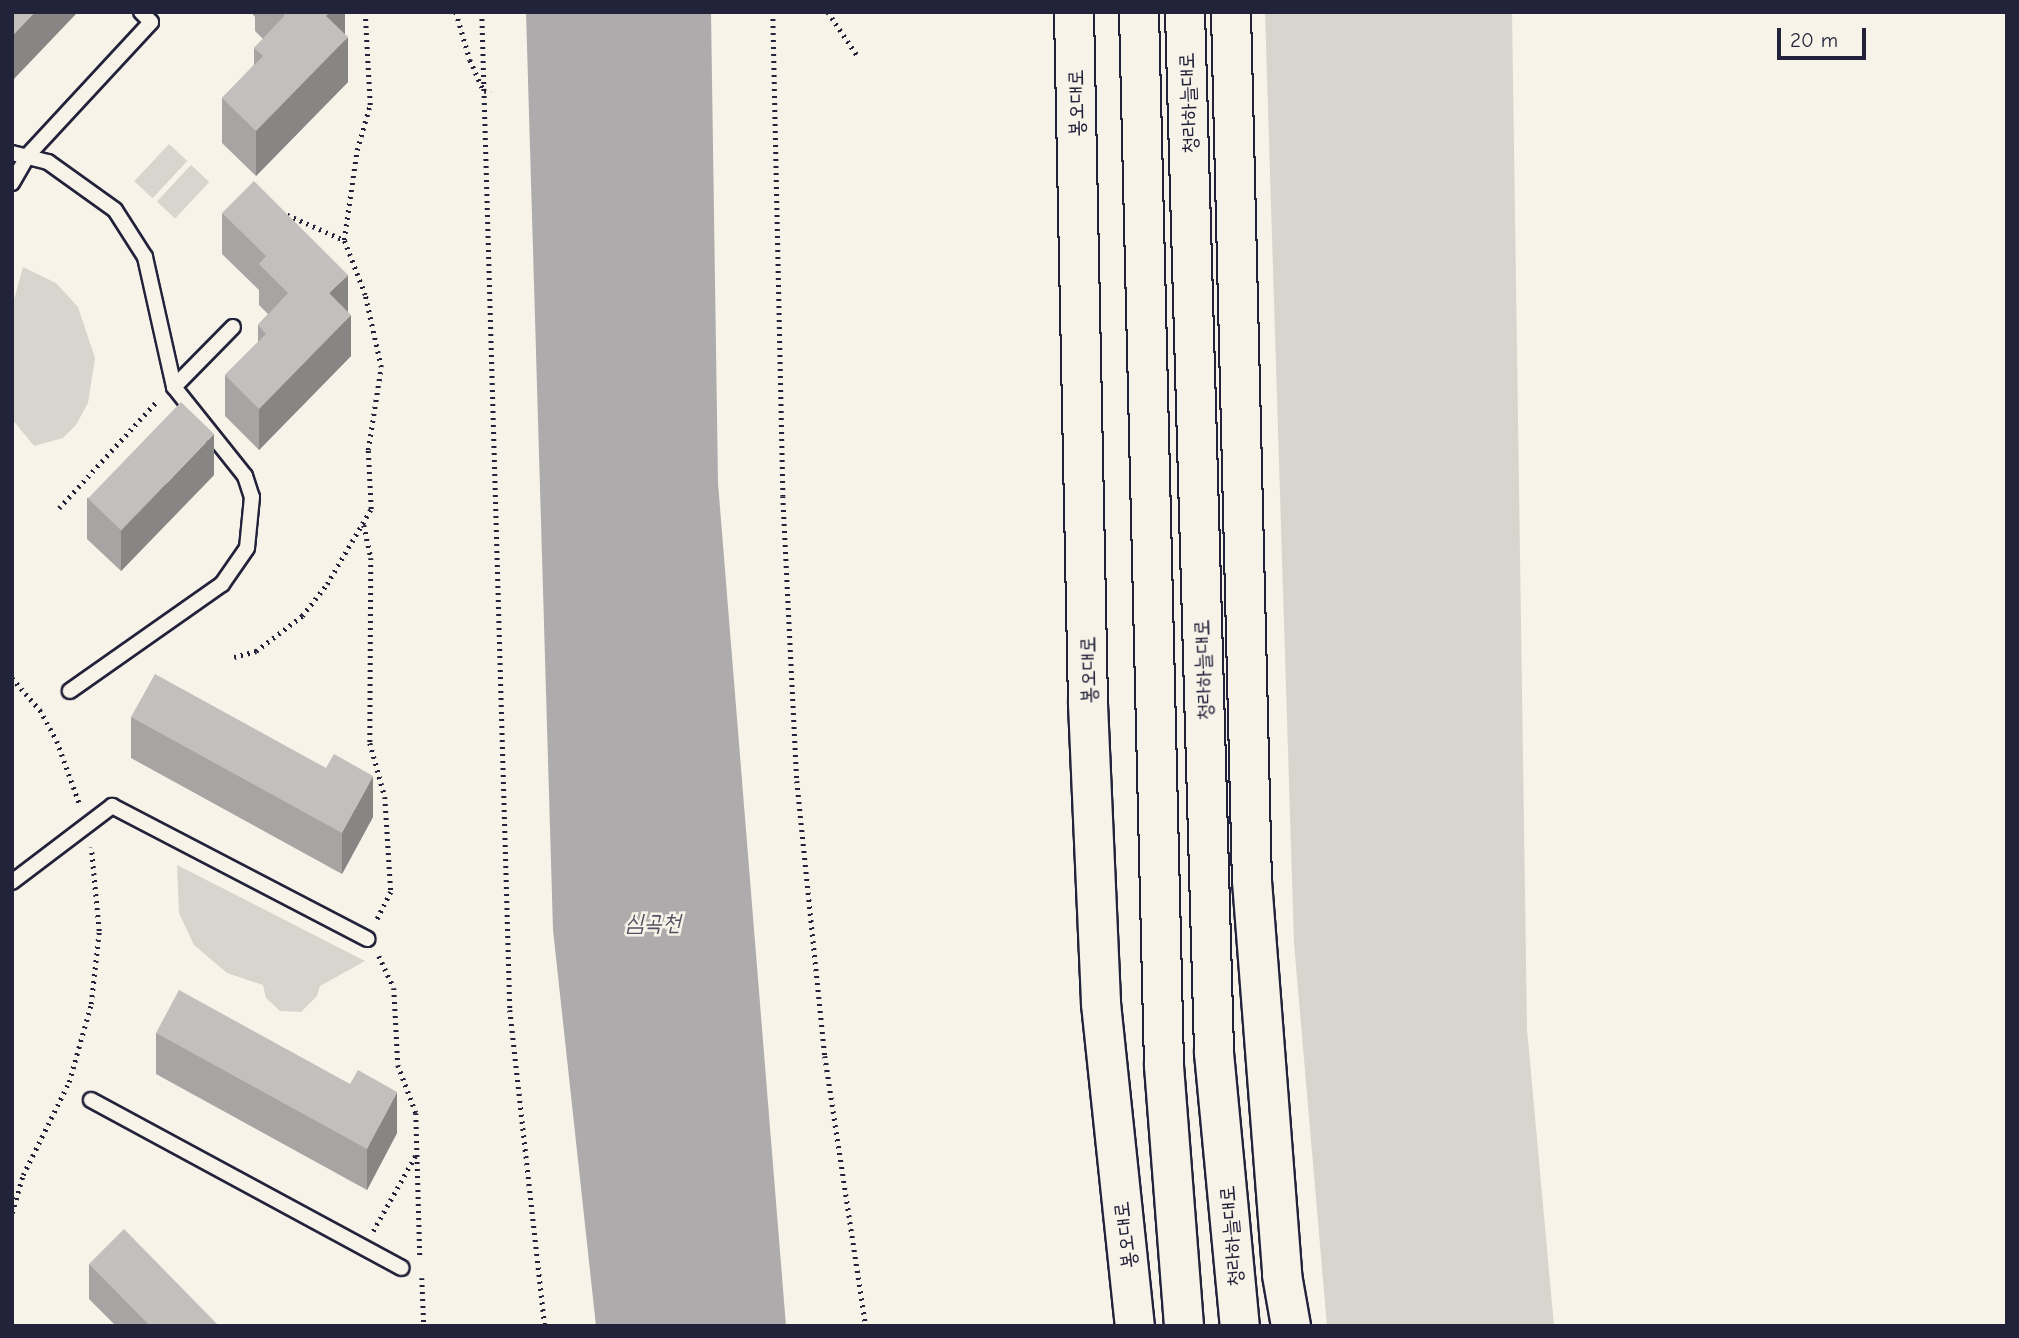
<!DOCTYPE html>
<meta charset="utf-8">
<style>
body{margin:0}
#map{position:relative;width:2019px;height:1338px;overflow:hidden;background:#f7f3e8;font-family:"Comic Neue","Poor Story",sans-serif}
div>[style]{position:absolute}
.green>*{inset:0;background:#d8d5cf;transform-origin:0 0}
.water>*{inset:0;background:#aeabad}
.path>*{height:4.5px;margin-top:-2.25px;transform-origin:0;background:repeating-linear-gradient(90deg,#22223b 0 2px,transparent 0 7px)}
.roads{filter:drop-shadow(2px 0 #22223b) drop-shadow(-2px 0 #22223b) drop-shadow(0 2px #22223b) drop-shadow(0 -2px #22223b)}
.lane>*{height:14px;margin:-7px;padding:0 7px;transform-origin:7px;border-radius:7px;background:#f7f3e8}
.secondary>*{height:38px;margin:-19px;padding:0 19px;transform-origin:19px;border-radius:19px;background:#f7f3e8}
.highway>*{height:38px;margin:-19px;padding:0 19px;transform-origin:19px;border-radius:19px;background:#f7f3e8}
.wall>*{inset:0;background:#a7a4a3}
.shaded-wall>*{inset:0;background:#888684}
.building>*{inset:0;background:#c2bfbd;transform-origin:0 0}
span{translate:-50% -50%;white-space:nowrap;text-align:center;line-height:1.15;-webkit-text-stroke:5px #f7f3e8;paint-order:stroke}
.street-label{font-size:21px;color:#22223b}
.water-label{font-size:23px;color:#535263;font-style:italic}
.frame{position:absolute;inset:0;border:14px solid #22223b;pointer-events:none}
.scale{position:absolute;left:1777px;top:28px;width:89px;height:32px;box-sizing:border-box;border:4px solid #22223b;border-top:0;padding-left:9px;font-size:21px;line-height:24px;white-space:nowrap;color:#22223b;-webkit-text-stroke:5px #f7f3e8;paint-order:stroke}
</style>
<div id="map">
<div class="green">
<i style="clip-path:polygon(1265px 12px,1512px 12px,1527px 1029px,1554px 1326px,1327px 1326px,1294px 943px)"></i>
<i style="left:169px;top:144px;width:25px;height:51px;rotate:43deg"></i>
<i style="left:191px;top:165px;width:25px;height:50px;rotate:43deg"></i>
<i style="clip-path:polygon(23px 267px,56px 283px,78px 307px,95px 358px,88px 403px,76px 425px,63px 438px,34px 446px,12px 419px,12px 307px)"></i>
<i style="clip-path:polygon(177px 865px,365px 961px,320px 986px,317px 996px,301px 1012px,280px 1011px,266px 998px,263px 985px,227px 973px,194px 945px,179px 913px)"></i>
</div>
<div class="water">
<i style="clip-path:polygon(526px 12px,711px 12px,718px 483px,786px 1326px,596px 1326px,553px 930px)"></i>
</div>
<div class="path">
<i style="left:456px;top:12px;width:50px;rotate:73.7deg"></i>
<i style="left:470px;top:60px;width:34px;rotate:66deg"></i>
<i style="left:484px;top:91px;width:7px;rotate:-8deg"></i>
<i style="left:482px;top:12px;width:998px;rotate:88.39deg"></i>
<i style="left:510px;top:1010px;width:318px;rotate:83.7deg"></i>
<i style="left:773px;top:12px;width:484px;rotate:88.8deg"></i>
<i style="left:783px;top:496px;width:285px;rotate:87.2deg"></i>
<i style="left:797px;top:781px;width:276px;rotate:84.2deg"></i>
<i style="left:825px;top:1056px;width:273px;rotate:81.4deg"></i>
<i style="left:828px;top:12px;width:52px;rotate:56deg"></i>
<i style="left:281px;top:212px;width:69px;rotate:24deg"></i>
<i style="left:59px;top:508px;width:145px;rotate:-47.5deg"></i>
<i style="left:364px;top:525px;width:34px;rotate:78deg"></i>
<i style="left:371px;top:558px;width:185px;rotate:90.3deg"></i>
<i style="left:370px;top:743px;width:56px;rotate:74.5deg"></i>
<i style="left:385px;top:797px;width:95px;rotate:86.4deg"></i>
<i style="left:391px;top:892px;width:33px;rotate:117deg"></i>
<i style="left:234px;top:657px;width:23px;rotate:-15deg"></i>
<i style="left:256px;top:651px;width:58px;rotate:-37.3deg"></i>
<i style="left:302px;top:616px;width:41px;rotate:-52deg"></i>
<i style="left:327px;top:584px;width:87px;rotate:-59.6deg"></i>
<i style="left:371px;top:509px;width:59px;rotate:-92.9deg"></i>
<i style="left:368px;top:450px;width:84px;rotate:-81.1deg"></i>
<i style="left:381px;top:367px;width:74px;rotate:-102.5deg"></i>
<i style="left:365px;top:295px;width:59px;rotate:-110.9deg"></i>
<i style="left:344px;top:240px;width:91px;rotate:-81.8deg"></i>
<i style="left:357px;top:150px;width:47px;rotate:-73.9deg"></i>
<i style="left:370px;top:105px;width:93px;rotate:-93.1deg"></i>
<i style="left:12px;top:678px;width:43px;rotate:48.8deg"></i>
<i style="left:40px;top:710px;width:35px;rotate:61deg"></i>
<i style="left:57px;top:741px;width:68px;rotate:70.2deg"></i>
<i style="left:379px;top:956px;width:35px;rotate:65deg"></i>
<i style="left:394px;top:988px;width:77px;rotate:87deg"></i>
<i style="left:398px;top:1065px;width:51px;rotate:69.4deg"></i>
<i style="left:416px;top:1113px;width:142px;rotate:88.4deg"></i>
<i style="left:12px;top:1213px;width:40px;rotate:-74deg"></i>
<i style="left:23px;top:1175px;width:104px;rotate:-63.7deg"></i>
<i style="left:69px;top:1082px;width:81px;rotate:-74.2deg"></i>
<i style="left:91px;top:1004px;width:73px;rotate:-83.7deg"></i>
<i style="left:99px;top:931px;width:84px;rotate:-95.4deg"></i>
<i style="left:373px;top:1231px;width:90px;rotate:-60.6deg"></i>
<i style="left:422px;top:1278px;width:48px;rotate:87.6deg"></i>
</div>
<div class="roads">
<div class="lane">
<i style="left:12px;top:153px;width:37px;rotate:14deg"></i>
<i style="left:48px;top:162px;width:82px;rotate:35.6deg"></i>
<i style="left:115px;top:210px;width:56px;rotate:57.4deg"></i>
<i style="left:145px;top:257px;width:133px;rotate:77.4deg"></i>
<i style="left:174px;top:387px;width:114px;rotate:51.4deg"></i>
<i style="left:245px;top:476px;width:22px;rotate:72deg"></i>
<i style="left:252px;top:497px;width:51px;rotate:95.6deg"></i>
<i style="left:247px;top:548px;width:44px;rotate:124.8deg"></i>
<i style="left:222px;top:584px;width:186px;rotate:144.9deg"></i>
<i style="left:12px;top:183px;width:32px;rotate:-60deg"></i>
<i style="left:28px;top:155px;width:181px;rotate:-47.2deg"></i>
<i style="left:151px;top:22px;width:14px;rotate:-135deg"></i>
<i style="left:174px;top:387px;width:84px;rotate:-45.5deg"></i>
<i style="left:12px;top:882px;width:126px;rotate:-37.2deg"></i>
<i style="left:112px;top:806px;width:288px;rotate:27.5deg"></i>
<i style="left:91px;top:1100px;width:353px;rotate:28.4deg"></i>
</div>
<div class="secondary">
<i style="left:1074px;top:12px;width:692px;rotate:88.84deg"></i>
<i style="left:1088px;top:704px;width:300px;rotate:87.5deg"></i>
<i style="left:1101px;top:1004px;width:324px;rotate:84deg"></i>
<i style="left:1231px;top:12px;width:869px;rotate:88.62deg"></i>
<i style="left:1252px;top:881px;width:395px;rotate:85.6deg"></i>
<i style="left:1282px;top:1275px;width:52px;rotate:80deg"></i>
</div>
<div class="highway">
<i style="left:1139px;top:12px;width:1054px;rotate:88.64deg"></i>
<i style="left:1164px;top:1066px;width:261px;rotate:85.6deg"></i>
<i style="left:1185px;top:12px;width:1041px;rotate:88.4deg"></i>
<i style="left:1214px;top:1053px;width:274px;rotate:84.6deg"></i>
</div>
</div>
<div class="wall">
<i style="clip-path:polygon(251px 12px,345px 12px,345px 34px,348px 82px,256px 176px,222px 143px,222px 98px,254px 65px,254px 48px,263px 39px,255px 31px,255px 17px)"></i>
<i style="clip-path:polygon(222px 213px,348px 312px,351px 356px,259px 450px,225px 416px,225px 375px,258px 342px,258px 325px,268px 314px,259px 305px,259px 290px,222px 254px)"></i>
<i style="clip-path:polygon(214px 475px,121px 571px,87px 539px,87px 498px)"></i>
<i style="clip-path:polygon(131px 717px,373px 817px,342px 874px,131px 758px)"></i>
<i style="clip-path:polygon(156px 1033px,397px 1133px,367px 1190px,156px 1074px)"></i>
<i style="clip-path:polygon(89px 1264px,219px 1326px,116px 1326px,89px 1299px)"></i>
</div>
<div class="shaded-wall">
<i style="clip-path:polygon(35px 12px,76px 12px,76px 14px,12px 81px,12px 36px)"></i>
<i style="clip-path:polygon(330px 12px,345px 12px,345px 40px,348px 37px,348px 82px,256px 176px,256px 131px,326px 16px)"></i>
<i style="clip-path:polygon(348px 275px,348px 316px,329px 293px)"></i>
<i style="clip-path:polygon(351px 315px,351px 356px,259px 450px,259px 409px)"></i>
<i style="clip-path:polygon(214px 434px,214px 475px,121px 571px,121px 531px)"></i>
<i style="clip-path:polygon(373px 776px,373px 817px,342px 874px,342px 833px)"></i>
<i style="clip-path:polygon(397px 1092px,397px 1133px,367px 1190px,367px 1149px)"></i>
</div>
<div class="building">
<i style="clip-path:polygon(12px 12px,35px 12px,12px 36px)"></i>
<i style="clip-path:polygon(281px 12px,330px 12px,326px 16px,348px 37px,256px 131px,222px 98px,263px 56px,254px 48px,285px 15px)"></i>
<i style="clip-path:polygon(254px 181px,348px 275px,329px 293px,351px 315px,259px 409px,225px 375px,266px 334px,258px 325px,288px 293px,259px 264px,266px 256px,222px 213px)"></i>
<i style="left:181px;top:402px;width:46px;height:134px;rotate:44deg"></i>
<i style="clip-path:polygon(155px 674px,326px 768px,334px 754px,373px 776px,342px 833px,131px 717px)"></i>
<i style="clip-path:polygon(179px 990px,350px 1084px,358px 1070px,397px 1092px,367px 1149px,156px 1033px)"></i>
<i style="clip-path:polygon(124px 1229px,219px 1326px,150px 1326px,89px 1264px)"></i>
</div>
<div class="street-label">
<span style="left:1076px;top:103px;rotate:-91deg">봉오대로</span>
<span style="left:1188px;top:103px;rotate:-92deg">청라하늘대로</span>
<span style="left:1088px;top:670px;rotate:-91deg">봉오대로</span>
<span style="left:1203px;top:670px;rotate:-92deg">청라하늘대로</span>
<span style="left:1125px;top:1235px;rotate:-97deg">봉오대로</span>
<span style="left:1231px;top:1236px;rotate:-95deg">청라하늘대로</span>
</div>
<div class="water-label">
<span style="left:653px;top:923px">심곡천</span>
</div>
<div class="frame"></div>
<div class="scale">20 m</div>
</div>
